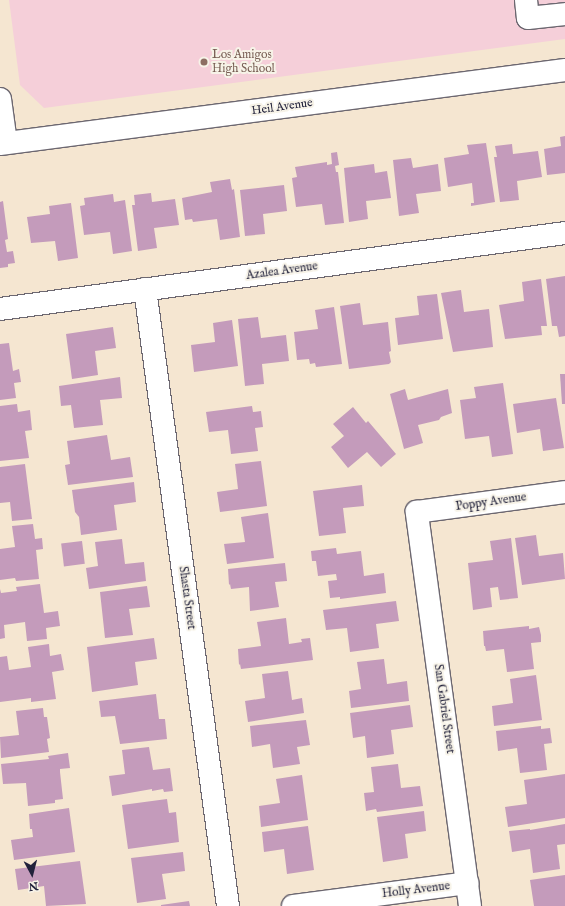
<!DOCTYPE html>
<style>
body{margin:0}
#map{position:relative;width:565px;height:906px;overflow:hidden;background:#f5e6d1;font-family:"IM FELL English",serif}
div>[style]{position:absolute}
.built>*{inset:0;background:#f5cfd9}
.building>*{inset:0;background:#c49bbb;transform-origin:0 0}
.roads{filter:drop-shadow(1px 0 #6c6770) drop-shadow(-1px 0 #6c6770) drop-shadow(0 1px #6c6770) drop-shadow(0 -1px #6c6770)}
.minor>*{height:22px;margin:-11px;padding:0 11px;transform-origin:11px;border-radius:11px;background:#fff}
.dots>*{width:11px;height:11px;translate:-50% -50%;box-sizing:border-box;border:2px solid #f7f3e8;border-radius:50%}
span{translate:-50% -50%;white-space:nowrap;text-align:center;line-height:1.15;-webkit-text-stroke:4px #f7f3e8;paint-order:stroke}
.education-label{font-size:12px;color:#785e54}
.left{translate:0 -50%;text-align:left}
.street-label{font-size:12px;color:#22223b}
.north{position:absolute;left:12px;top:854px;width:40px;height:40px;-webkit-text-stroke:3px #f7f3e8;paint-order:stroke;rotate:173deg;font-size:11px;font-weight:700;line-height:16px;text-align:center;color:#22223b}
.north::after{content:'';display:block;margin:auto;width:14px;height:18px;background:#22223b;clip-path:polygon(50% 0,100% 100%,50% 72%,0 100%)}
</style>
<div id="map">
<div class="built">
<i style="clip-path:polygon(9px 0,565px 0,565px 39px,44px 108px,20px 85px)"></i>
</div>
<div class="building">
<i style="clip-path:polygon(565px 136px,565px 173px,547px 175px,544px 149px,561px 146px,560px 137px)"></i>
<i style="clip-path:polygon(486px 143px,495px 202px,471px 206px,471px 203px,474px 203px,472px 183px,448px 187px,444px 158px,469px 154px,467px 145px)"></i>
<i style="clip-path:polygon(512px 144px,513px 154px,538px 151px,542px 177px,517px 181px,519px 200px,500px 202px,494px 157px,497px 157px,495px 146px)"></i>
<i style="clip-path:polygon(337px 152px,339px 165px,335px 166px,336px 172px,338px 172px,344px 223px,325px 225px,322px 204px,296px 207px,292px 178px,297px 177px,295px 167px,327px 162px,327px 165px,332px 164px,331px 153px)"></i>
<i style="clip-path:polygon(411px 158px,413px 168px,438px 164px,441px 191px,416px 194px,419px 213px,399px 216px,393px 160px)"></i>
<i style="clip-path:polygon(374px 164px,375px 173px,387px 171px,391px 198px,366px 201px,368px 219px,349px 222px,344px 168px)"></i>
<i style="clip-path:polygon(230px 179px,232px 190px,234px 189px,240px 237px,220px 240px,217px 219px,193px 222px,192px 219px,185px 220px,182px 198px,212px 192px,210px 182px)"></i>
<i style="clip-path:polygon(284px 185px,287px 211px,263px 214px,265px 234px,245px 236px,240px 190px)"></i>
<i style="clip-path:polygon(151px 193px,152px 202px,175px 199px,179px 225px,154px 228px,157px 248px,138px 251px,132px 205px,135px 205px,134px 195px)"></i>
<i style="clip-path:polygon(113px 194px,114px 202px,125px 200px,132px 251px,113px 254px,110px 232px,84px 235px,80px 206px,85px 205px,84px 198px)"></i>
<i style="clip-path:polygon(3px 201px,8px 239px,5px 240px,7px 252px,13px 251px,15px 263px,8px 264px,8px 267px,0 268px,0 202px)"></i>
<i style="clip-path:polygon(71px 203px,78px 258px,58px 261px,55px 241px,31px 243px,27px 217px,50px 214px,49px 206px)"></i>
<i style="clip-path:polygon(565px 276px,565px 336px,559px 337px,557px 326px,552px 326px,546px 279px)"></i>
<i style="clip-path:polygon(541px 279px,547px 326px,541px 326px,542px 335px,505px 339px,499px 305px,524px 301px,522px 282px)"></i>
<i style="clip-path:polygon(461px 290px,464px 312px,489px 309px,493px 347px,453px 352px,441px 293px)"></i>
<i style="clip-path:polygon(437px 294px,443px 339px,398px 345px,395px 318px,419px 315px,417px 296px)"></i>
<i style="clip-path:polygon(360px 303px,363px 325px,388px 322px,391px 351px,389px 352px,391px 362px,389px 364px,349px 369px,340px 306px)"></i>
<i style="clip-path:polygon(334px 307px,342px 364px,316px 367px,315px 363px,310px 364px,309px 359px,297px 360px,294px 332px,318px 329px,315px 310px)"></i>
<i style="clip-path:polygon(258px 317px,261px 338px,286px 335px,289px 361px,262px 364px,264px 384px,245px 386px,238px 319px)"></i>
<i style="clip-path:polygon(232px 320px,238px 366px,194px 372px,191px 345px,215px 342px,213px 323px)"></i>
<i style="clip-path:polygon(113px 327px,116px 348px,95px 351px,98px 375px,72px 379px,66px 334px)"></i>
<i style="clip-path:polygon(9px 343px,13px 371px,19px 369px,21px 382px,14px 383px,16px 398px,0 400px,0 344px)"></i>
<i style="clip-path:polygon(560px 374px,565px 374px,565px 404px,562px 404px)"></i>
<i style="clip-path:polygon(120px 377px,122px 398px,100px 400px,103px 425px,74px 428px,71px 405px,61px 406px,59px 386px)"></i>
<i style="clip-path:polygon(503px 383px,513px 454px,492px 457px,489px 436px,465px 439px,460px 400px,476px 398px,474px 387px)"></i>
<i style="clip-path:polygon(405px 389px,408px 400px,448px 389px,452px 413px,441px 417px,439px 420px,418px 425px,423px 443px,404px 449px,390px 394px)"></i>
<i style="clip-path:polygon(556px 398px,564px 448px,543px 451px,540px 429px,517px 433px,513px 404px)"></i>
<i style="clip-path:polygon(17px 404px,18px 412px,30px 410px,32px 430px,25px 431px,29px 458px,0 461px,0 406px)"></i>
<i style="clip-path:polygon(252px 406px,253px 412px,261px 411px,263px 427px,255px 428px,258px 451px,231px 454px,228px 430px,209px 432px,206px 412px)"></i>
<i style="clip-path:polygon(353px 407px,366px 423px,368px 421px,396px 454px,381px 467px,367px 452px,348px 468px,331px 447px,344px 436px,333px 424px)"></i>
<i style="clip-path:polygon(107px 435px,111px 460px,130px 457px,133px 477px,68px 485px,65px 465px,70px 464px,67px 441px)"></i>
<i style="clip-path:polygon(261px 461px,267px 506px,220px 512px,217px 492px,238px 489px,235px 464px)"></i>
<i style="clip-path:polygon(25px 464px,32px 519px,12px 521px,10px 502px,0 503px,0 467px)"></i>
<i style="clip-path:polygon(134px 482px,136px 502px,114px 505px,117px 530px,81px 535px,79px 517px,75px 512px,72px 490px)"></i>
<i style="clip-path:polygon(362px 485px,364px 506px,343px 508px,346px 533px,319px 536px,313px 491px)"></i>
<i style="clip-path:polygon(268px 513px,274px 558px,227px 564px,224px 544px,245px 542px,241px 517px)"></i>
<i style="clip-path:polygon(33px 524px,35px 539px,42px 538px,43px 549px,36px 550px,39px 579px,16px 581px,15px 578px,0 580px,0 549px,15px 547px,12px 526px)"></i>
<i style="clip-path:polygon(536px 535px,539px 556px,563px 553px,565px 579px,522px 585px,515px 538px)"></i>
<i style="clip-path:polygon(511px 538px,518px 598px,500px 600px,498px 587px,490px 588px,492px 607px,473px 610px,468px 563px,493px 560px,490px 541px)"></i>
<i style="clip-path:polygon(122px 539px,125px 564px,144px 562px,146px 581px,89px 589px,86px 568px,98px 566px,95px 542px)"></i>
<i style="left:82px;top:541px;width:23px;height:21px;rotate:83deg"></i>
<i style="clip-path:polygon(336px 548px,337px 554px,361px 551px,364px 576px,384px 573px,386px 593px,340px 599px,340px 597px,330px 598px,328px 581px,337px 580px,336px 574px,318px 576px,316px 561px,312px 561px,311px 551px)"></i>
<i style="clip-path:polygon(285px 563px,287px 581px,275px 582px,279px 607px,250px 611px,249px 587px,231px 589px,230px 584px,229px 585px,228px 569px)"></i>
<i style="clip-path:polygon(40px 584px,44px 613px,58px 611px,60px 626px,46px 628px,47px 639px,27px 641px,25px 622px,4px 625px,5px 638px,0 639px,0 589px,1px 593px,17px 591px,16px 587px)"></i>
<i style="clip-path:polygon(147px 586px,150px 607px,129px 609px,133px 635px,105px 638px,100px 592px)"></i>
<i style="clip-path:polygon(396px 601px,399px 621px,376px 624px,379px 648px,350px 652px,347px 628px,326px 630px,323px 610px)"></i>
<i style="clip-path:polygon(286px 618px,289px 644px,302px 642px,301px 639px,310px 638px,313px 660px,241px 669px,240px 664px,239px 665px,238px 649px,261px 646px,257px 622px)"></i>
<i style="clip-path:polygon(529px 626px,529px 629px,539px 627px,541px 635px,541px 642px,531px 643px,534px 669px,507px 672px,504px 649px,486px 651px,485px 646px,484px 646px,483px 631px)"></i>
<i style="clip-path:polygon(154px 638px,157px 659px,135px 662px,138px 685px,92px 692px,87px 647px)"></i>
<i style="clip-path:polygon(49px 644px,50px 656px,61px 654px,64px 670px,52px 672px,56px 699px,31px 702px,31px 698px,0 702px,0 657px,7px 656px,9px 670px,31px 667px,28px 647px)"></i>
<i style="clip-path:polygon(384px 659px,387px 684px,407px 681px,409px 701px,351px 708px,349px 691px,361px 689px,357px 662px)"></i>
<i style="clip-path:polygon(288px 671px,292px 700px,302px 698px,304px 713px,248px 722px,245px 701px,265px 698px,262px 674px)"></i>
<i style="clip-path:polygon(536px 675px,542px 720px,494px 726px,492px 706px,513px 703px,510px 679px)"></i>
<i style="clip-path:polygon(156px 694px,159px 719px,165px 719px,167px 739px,120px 744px,115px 716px,101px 717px,99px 701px)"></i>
<i style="clip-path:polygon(410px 705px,413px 727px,391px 730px,394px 754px,367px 758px,365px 736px,353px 738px,350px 713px)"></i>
<i style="clip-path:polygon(43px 708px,44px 717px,47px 717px,50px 738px,47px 739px,49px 752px,1px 758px,0 737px,19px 735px,16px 711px)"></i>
<i style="clip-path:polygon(306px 720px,310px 745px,297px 747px,300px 764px,273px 768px,270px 744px,252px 747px,250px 726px)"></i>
<i style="clip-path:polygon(541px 726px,541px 729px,550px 728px,552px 743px,544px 744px,547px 770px,520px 773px,517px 748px,498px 751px,496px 731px)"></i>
<i style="clip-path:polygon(149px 747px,153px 770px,170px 768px,173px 791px,164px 792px,163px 789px,152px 791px,152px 789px,112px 796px,109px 776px,125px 774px,122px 750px)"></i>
<i style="clip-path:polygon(68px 753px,70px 768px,60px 769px,60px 772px,63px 799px,55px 800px,55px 803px,28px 806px,26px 783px,3px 784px,1px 764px,49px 759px,48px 756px)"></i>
<i style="clip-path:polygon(398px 764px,401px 788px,420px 786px,423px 806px,377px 812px,376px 809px,366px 811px,364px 793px,374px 792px,371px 767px)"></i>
<i style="clip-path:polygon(565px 774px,565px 818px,508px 827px,505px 807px,527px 804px,524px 780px)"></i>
<i style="clip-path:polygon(302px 775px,308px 820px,261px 827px,259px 806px,280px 803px,276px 779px)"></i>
<i style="clip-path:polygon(167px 799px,169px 813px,176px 812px,179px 842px,128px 849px,122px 805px)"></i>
<i style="clip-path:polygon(69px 808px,75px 852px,14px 860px,11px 840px,33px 837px,32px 829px,30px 829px,29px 814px)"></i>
<i style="clip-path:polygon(424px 811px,426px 831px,405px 834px,408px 858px,383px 862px,377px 817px)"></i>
<i style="clip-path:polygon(565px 824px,565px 844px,557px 845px,560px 869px,533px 873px,530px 849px,512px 852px,509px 831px,530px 829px,530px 830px)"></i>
<i style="clip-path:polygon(308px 826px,314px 870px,287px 874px,284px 849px,264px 852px,262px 832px)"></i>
<i style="clip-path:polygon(183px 852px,185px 871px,162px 874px,166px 899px,137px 903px,131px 858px)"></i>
<i style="clip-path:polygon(80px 861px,86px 904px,46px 906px,44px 886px,18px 890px,15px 869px)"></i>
<i style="clip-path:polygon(565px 875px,565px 906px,534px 906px,530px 880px)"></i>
<i style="clip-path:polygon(189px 901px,190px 906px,161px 906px,161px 905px)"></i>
</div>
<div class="roads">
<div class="minor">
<i style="left:526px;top:0;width:18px;rotate:84deg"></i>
<i style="left:528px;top:18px;width:37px;rotate:-6deg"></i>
<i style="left:0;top:99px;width:44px;rotate:82.2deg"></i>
<i style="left:0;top:144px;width:570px;rotate:-7.46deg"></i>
<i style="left:145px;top:289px;width:623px;rotate:82.34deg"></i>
<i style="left:0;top:309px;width:570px;rotate:-7.66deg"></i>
<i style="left:293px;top:906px;width:176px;rotate:-7.5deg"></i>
<i style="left:470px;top:906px;width:398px;rotate:-97.7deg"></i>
<i style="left:417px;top:512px;width:149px;rotate:-7.7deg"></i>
</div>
</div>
<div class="dots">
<i style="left:204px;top:62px;background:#8d6e63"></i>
</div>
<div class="education-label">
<span class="left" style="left:212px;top:62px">Los Amigos<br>High School</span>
</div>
<div class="street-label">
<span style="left:282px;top:107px;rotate:-8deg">Heil Avenue</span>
<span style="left:282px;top:271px;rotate:-8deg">Azalea Avenue</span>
<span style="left:491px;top:502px;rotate:-8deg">Poppy Avenue</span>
<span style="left:187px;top:598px;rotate:82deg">Shasta Street</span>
<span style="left:444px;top:709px;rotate:82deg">San Gabriel Street</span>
<span style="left:416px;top:890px;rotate:-7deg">Holly Avenue</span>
</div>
<div class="north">N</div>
</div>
